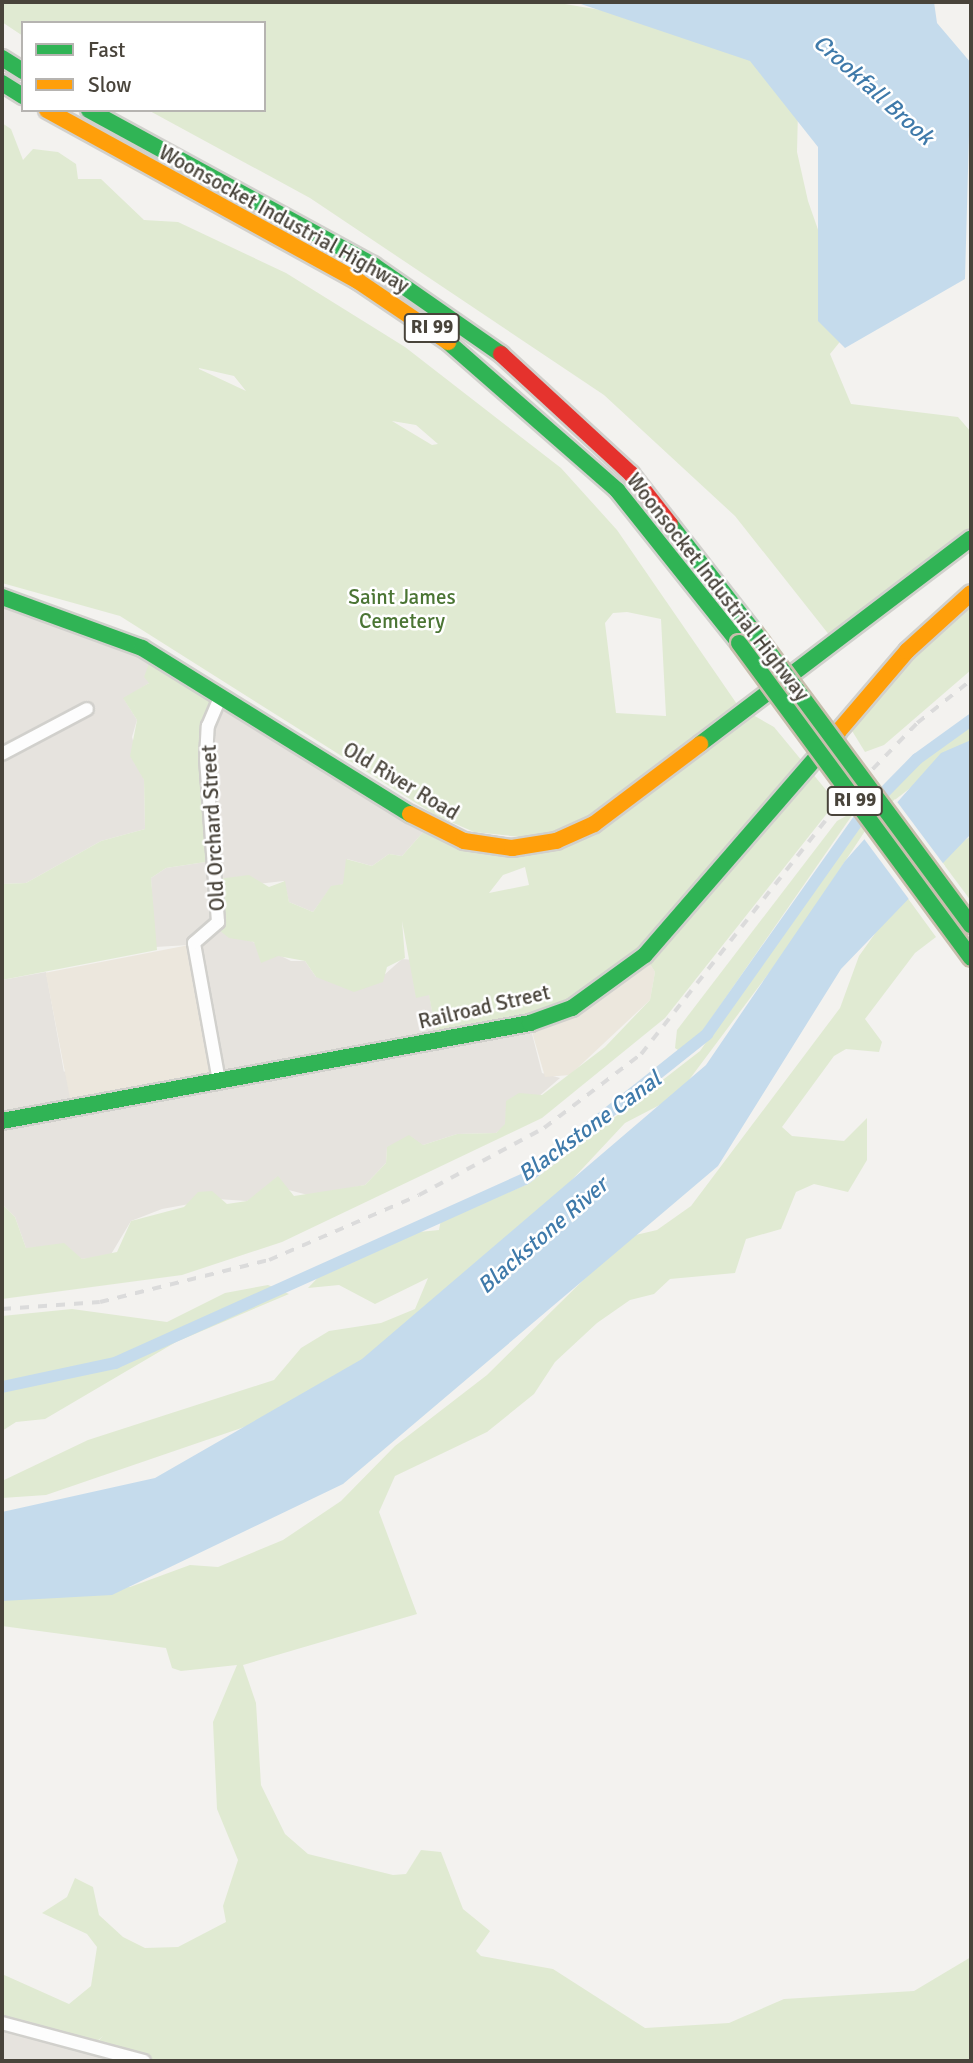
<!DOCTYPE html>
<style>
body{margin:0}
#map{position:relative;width:973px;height:2063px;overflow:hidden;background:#f3f2ef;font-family:Signika,sans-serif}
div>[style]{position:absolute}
.residential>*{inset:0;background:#e6e3de}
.commercial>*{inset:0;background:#ece7dd;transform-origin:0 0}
.green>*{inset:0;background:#e0ead2}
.water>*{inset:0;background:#c5dbec}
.pier>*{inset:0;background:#f3f2ef}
.canal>*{height:12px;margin:-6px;padding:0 6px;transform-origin:6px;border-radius:6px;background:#c5dbec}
.roads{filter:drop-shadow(2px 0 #d1d0cc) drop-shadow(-2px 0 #d1d0cc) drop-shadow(0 2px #d1d0cc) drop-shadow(0 -2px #d1d0cc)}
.street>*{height:12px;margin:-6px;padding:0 6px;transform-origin:6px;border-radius:6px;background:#fdfdfd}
.fast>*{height:16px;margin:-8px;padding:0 8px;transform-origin:8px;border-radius:8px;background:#30b455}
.slow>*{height:16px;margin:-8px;padding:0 8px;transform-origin:8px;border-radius:8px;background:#ff9f0a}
.jam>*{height:16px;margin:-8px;padding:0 8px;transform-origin:8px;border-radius:8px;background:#e5322d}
.rail>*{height:3.5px;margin-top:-1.75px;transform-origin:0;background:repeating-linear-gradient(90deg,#dbdbdb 0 9px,transparent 0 18px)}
.bridges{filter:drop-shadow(2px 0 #c8bead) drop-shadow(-2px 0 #c8bead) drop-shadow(0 2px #c8bead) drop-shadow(0 -2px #c8bead)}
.fast-bridge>*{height:16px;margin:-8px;padding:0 8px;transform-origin:8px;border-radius:8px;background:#30b455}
span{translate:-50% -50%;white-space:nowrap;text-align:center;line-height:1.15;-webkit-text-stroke:5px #fff;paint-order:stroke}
.shield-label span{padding:2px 5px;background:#fff;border:2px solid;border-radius:5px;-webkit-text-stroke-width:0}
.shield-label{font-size:19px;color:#49443b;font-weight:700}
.street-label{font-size:21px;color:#49443b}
.park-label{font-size:21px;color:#4b7534}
.water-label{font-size:23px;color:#3f7aaa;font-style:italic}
.frame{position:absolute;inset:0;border:4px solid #49443b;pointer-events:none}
.legend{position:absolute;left:21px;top:21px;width:245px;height:91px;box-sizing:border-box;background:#fff;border:2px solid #b6b4b1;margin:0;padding:9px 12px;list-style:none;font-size:21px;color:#49443b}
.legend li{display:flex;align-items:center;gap:14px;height:35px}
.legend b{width:35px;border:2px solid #b6b4b1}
</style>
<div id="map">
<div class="residential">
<i style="clip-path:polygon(2px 593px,154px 653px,149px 683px,124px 699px,137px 720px,132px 737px,144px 780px,145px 829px,101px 841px,26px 883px,2px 884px)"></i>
<i style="clip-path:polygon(220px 696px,432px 822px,402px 856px,389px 854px,372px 866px,347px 859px,344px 884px,331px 887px,313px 912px,289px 902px,284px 881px,257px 884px,241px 936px,291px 961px,305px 961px,316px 977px,383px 976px,402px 959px,414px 960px,425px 970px,436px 1033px,528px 1018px,542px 1073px,560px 1078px,496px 1133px,457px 1134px,423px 1145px,405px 1140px,387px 1148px,386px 1163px,365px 1185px,312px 1196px,273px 1186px,247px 1201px,217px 1199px,162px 1209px,131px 1221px,110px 1256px,82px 1259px,57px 1247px,26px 1248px,15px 1217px,2px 1204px,2px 980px,46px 972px,64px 1072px,189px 945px,155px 947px,151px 878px,166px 868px,212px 861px,205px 759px)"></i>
<i style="clip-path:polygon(2px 2021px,136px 2061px,2px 2061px)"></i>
</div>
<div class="commercial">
<i style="left:189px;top:945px;width:134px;height:146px;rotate:79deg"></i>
<i style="clip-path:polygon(644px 953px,655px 972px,650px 1000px,570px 1075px,545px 1077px,528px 1018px)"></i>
</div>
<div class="green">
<i style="clip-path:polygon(2px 2px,553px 2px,660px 20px,747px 43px,798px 111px,797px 152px,808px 201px,852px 327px,830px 354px,851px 404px,958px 417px,971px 432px,971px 531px,830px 636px,735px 516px,604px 395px,310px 198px,148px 110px,264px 110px,264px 23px,23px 23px,23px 36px,2px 22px)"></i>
<i style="clip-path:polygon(evenodd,2px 123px,11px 129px,23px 160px,33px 149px,58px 152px,76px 164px,78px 179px,101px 179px,144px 220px,178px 222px,286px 273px,405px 347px,561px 468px,617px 530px,739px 707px,774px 727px,836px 802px,665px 1018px,542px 1118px,282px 1242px,182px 1275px,2px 1299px,2px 1204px,15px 1217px,26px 1248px,64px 1243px,82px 1259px,117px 1252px,131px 1221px,184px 1207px,198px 1192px,212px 1191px,227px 1204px,247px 1201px,278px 1176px,294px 1196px,365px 1185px,386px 1163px,387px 1147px,409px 1135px,423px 1145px,457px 1134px,496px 1133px,505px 1124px,506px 1101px,519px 1093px,542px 1095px,605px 1047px,650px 1000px,655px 972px,644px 954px,554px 1009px,436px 1033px,429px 995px,416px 998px,402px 921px,405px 958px,387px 967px,383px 982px,354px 992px,316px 977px,305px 961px,278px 956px,261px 963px,254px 942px,229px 938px,210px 923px,218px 879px,249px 875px,269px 887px,285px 881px,289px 902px,313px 912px,331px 886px,343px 884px,346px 859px,372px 866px,389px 854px,402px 856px,432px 822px,498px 840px,530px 838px,474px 832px,435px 815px,120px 616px,2px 583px,2px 123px,199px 368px,234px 376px,246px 391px,199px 369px,199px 368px,2px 123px,392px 421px,416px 425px,438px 444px,432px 445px,392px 421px,2px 123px,627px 612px,661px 619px,666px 716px,616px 713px,605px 623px,613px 613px,627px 612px,2px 123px,525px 867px,529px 885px,489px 893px,503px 875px,525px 867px)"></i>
<i style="clip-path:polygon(971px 588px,971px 670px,884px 745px,865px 752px,846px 721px)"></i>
<i style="clip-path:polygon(151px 658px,218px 693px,209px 724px,212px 861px,166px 868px,151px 878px,157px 950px,2px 980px,2px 884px,26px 883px,101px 841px,145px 829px,144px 780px,130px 756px,137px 720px,123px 698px,149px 683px,144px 677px)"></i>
<i style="clip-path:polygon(971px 724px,971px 741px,887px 806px,881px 800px,917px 762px)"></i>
<i style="clip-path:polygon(855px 811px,697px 1039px,681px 1052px,675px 1048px,677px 1030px,837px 821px)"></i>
<i style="clip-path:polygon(863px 818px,867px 828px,789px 946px,677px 1096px,625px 1123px,455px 1305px,291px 1411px,46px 1495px,2px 1498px,2px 1481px,88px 1440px,274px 1380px,301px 1348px,329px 1331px,381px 1323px,415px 1309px,428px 1278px,375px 1304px,339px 1285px,308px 1288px,330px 1265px,409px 1233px,439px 1230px,442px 1214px,460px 1213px,530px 1183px,700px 1051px)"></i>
<i style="clip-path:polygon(971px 836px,971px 901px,939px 858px)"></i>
<i style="clip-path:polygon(904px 893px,936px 937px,915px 953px,865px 1019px,882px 1042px,879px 1052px,846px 1049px,834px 1056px,782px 1127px,792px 1136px,844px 1141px,867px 1118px,867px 1160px,848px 1192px,814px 1184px,796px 1192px,781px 1229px,746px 1239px,735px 1273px,670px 1279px,654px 1294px,630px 1300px,597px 1323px,555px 1362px,534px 1394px,487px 1432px,395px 1476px,379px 1512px,417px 1614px,243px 1665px,256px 1703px,261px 1785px,285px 1834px,308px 1854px,393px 1875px,406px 1874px,421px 1850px,441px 1852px,463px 1909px,490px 1931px,476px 1951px,481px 1956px,553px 1969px,645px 2028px,729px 2023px,784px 1999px,914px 1991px,971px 1957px,971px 2061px,140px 2061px,93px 2047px,103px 2036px,94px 2044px,2px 2019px,2px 1974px,69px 2004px,91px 1986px,97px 1947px,87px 1934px,42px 1913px,67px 1897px,75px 1878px,93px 1887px,99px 1915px,123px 1937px,145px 1948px,178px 1947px,226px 1922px,223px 1906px,238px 1860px,217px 1809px,213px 1722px,237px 1665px,181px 1671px,172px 1668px,166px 1648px,2px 1626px,2px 1597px,130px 1587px,190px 1565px,218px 1567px,283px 1540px,341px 1501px,395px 1446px,487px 1375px,627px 1237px,657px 1230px,691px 1206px,840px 1008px,859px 956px)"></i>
<i style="clip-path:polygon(268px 1285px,289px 1294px,176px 1342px,45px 1419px,16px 1422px,2px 1431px,2px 1316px,72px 1309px,167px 1322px,225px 1293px)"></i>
</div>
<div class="water">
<i style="clip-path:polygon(575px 2px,934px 2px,937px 23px,971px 63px,965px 279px,845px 348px,818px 321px,818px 147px,750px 61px)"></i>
<i style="clip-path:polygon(971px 740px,971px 834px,841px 969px,718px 1166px,343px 1484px,112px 1595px,2px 1601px,2px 1512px,155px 1478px,362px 1359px,706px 1065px,845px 861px,941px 753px)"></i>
</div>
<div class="pier">
<i style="clip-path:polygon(895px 799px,945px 866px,911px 902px,862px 836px)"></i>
</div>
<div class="canal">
<i style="left:2px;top:1387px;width:116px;rotate:-12deg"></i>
<i style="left:115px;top:1363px;width:449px;rotate:-24.2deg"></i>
<i style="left:525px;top:1179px;width:233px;rotate:-38.5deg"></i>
<i style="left:707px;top:1034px;width:270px;rotate:-54.7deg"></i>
<i style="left:863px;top:814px;width:77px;rotate:-45.5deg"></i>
<i style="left:917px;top:759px;width:67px;rotate:-35.8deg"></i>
</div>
<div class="roads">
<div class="street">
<i style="left:2px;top:754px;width:96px;rotate:-27.9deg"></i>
<i style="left:219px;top:1081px;width:140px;rotate:-100.3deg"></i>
<i style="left:194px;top:943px;width:32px;rotate:-41deg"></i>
<i style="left:218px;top:922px;width:163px;rotate:-94.2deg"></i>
<i style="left:206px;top:759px;width:33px;rotate:-87deg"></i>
<i style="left:208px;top:726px;width:33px;rotate:-67deg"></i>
<i style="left:2px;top:2023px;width:147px;rotate:15deg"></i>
</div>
<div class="fast">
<i style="left:2px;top:58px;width:25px;rotate:32deg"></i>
<i style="left:2px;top:83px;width:25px;rotate:32deg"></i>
<i style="left:89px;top:110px;width:324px;rotate:28.6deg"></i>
<i style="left:373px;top:265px;width:156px;rotate:34.8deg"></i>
<i style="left:448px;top:342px;width:225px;rotate:41.2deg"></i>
<i style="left:617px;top:490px;width:196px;rotate:51.4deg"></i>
<i style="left:670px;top:524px;width:137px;rotate:52.1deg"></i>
<i style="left:2px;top:597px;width:149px;rotate:20deg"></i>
<i style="left:142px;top:648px;width:315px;rotate:31.8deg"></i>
<i style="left:700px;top:744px;width:340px;rotate:-37.2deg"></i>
<i style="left:2px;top:1121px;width:537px;rotate:-10.51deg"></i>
<i style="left:530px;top:1023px;width:45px;rotate:-19.7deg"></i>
<i style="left:572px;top:1008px;width:90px;rotate:-36deg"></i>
<i style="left:645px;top:955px;width:294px;rotate:-49.1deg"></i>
</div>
<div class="slow">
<i style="left:47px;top:110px;width:355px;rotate:28.8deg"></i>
<i style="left:358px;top:281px;width:109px;rotate:34.1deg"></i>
<i style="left:837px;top:733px;width:108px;rotate:-49.5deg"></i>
<i style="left:907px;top:651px;width:86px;rotate:-42.2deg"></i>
<i style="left:410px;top:814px;width:60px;rotate:26.6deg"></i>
<i style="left:464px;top:841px;width:49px;rotate:8.3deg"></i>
<i style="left:512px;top:848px;width:45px;rotate:-9deg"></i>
<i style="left:556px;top:841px;width:42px;rotate:-24.1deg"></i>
<i style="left:594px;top:824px;width:133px;rotate:-37deg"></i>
</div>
<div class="jam">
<i style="left:501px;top:354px;width:177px;rotate:42.7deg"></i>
<i style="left:631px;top:474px;width:63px;rotate:52deg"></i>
</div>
</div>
<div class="rail">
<i style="left:2px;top:1309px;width:98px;rotate:-4.1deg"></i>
<i style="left:100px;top:1302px;width:174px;rotate:-14deg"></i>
<i style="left:269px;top:1260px;width:163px;rotate:-23.4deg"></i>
<i style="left:419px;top:1195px;width:142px;rotate:-28.2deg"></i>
<i style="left:544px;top:1128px;width:122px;rotate:-37.3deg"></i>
<i style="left:641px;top:1054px;width:313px;rotate:-51.7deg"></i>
<i style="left:835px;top:808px;width:118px;rotate:-46deg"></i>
<i style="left:917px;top:723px;width:69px;rotate:-38.5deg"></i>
</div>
<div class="bridges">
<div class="fast-bridge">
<i style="left:754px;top:632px;width:365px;rotate:53.5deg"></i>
<i style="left:739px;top:643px;width:391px;rotate:53.6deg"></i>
</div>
</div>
<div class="shield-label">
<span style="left:432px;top:328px">RI 99</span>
<span style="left:855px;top:801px">RI 99</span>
</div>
<div class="street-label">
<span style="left:284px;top:219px;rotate:29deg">Woonsocket Industrial Highway</span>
<span style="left:718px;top:587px;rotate:52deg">Woonsocket Industrial Highway</span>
<span style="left:401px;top:781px;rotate:31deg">Old River Road</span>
<span style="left:213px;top:828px;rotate:-93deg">Old Orchard Street</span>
<span style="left:484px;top:1007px;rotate:-13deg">Railroad Street</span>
</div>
<div class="park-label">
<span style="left:402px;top:609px">Saint James<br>Cemetery</span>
</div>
<div class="water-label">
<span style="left:873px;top:90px;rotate:42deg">Crookfall Brook</span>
<span style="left:590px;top:1127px;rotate:-36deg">Blackstone Canal</span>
<span style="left:543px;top:1236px;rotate:-41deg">Blackstone River</span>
</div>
<div class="frame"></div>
<ul class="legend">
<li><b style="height:9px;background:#30b455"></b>Fast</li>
<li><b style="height:9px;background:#ff9f0a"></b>Slow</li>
</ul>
</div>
